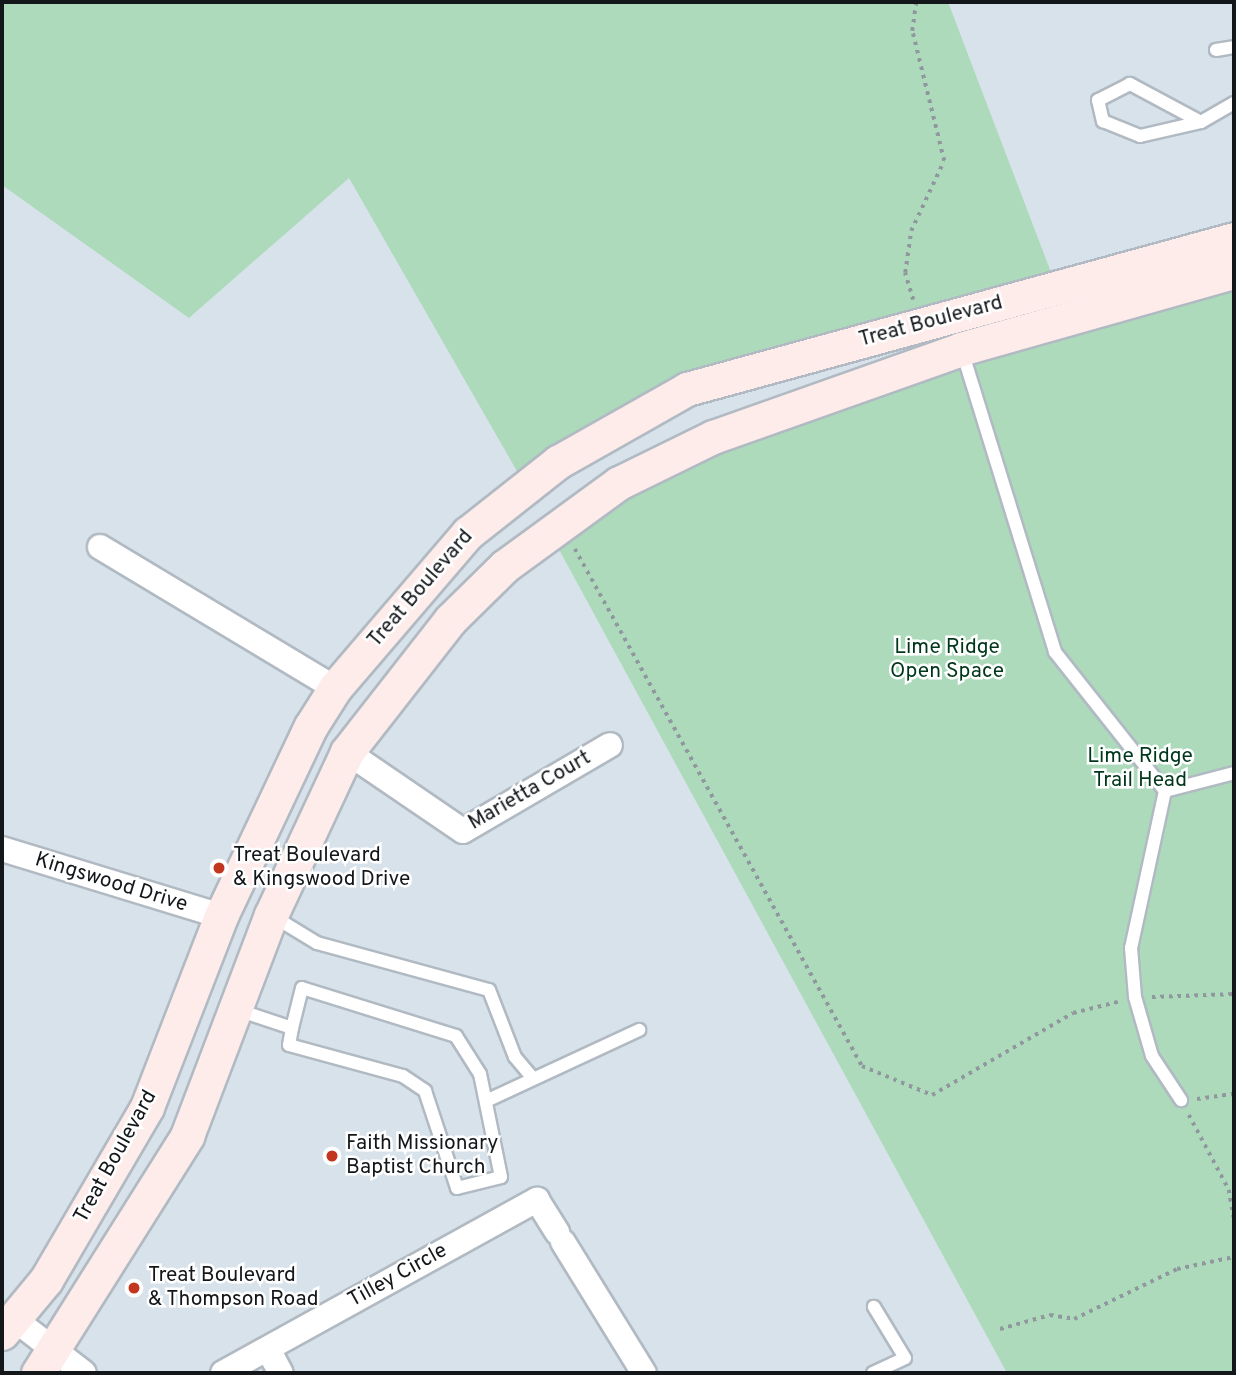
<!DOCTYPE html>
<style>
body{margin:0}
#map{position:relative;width:1236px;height:1375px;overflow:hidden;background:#d8e2ea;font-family:Overpass,sans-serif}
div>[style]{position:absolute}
.green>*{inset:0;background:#acdabb}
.path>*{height:3.5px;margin-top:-1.75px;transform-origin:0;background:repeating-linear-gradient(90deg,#90979e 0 3.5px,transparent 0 8.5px)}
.roads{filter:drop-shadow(2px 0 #b1bac2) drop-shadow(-2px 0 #b1bac2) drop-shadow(0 2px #b1bac2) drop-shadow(0 -2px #b1bac2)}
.lane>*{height:12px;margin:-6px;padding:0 6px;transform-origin:6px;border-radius:6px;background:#fff}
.street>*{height:24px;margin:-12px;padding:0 12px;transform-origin:12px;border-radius:12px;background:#fff}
.secondary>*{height:33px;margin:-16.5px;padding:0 16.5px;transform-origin:16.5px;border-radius:16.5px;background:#feeceb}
.dots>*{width:19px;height:19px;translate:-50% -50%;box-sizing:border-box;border:4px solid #fff;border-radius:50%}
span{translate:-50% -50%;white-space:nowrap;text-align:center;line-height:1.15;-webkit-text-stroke:5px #fff;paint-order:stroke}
.street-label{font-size:21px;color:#13171a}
.park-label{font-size:21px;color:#00371c}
.poi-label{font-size:21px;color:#13171a}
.left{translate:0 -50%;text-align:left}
.frame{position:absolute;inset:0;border:4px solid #13171a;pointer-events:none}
</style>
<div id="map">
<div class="green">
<i style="clip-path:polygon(2px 2px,948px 2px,1057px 288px,687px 389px,526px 487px,349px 178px,189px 318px,2px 185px)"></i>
<i style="clip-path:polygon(1234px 272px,1234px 1373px,1007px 1373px,550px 533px,619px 483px)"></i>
</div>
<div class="path">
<i style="left:913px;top:300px;width:28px;rotate:-107deg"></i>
<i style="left:905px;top:273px;width:42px;rotate:-81.9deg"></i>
<i style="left:911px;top:231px;width:77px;rotate:-64.8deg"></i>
<i style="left:944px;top:161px;width:134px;rotate:-103.8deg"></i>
<i style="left:912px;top:31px;width:29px;rotate:-82deg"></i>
<i style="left:575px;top:549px;width:591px;rotate:60.96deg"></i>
<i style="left:862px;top:1066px;width:76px;rotate:22.5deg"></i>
<i style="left:932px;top:1095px;width:163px;rotate:-30.2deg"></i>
<i style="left:1073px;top:1013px;width:49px;rotate:-14deg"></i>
<i style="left:1152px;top:997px;width:82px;rotate:-2.1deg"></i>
<i style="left:1197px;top:1099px;width:37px;rotate:-8deg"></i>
<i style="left:1189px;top:1115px;width:85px;rotate:61.9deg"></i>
<i style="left:1229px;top:1190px;width:28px;rotate:80deg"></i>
<i style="left:1000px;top:1329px;width:52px;rotate:-15.6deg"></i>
<i style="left:1050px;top:1315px;width:24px;rotate:9deg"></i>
<i style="left:1074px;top:1319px;width:114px;rotate:-25.9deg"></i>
<i style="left:1177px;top:1269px;width:58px;rotate:-11.9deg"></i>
</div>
<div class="roads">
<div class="lane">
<i style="left:1216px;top:50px;width:18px;rotate:-9deg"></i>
<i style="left:1201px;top:122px;width:81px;rotate:-151.8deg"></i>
<i style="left:1130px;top:84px;width:36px;rotate:153deg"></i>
<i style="left:1098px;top:100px;width:22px;rotate:77deg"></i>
<i style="left:1103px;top:121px;width:40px;rotate:22deg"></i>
<i style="left:1140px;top:136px;width:63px;rotate:-12.9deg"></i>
<i style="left:1201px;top:122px;width:38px;rotate:-30deg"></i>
<i style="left:962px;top:351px;width:315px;rotate:72.8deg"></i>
<i style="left:1055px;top:652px;width:177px;rotate:51.6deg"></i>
<i style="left:1165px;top:791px;width:161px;rotate:102.2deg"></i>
<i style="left:1131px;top:948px;width:49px;rotate:85.3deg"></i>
<i style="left:1135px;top:997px;width:61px;rotate:73.9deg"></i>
<i style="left:1152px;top:1056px;width:53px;rotate:56.6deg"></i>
<i style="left:1165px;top:791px;width:71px;rotate:-14.6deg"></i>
<i style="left:271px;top:915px;width:54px;rotate:31.3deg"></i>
<i style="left:317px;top:943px;width:178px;rotate:15.3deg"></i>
<i style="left:489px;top:990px;width:72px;rotate:68.8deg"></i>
<i style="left:515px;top:1057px;width:26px;rotate:50deg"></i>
<i style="left:238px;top:1010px;width:57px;rotate:18.4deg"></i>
<i style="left:292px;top:1028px;width:17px;rotate:100deg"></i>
<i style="left:289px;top:1045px;width:118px;rotate:15.2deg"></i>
<i style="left:403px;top:1076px;width:27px;rotate:34deg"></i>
<i style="left:425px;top:1091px;width:102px;rotate:71.7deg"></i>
<i style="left:457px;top:1188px;width:45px;rotate:-14deg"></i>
<i style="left:501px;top:1177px;width:105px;rotate:-101.5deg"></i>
<i style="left:480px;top:1074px;width:45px;rotate:-122.3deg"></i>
<i style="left:456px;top:1036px;width:161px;rotate:-162.7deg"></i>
<i style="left:302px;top:988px;width:41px;rotate:104deg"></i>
<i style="left:486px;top:1101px;width:169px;rotate:-24.9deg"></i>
<i style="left:873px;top:1373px;width:35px;rotate:-25deg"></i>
<i style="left:905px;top:1358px;width:60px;rotate:-121.3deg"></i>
</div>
<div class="street">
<i style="left:100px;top:547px;width:274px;rotate:31deg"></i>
<i style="left:347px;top:752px;width:140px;rotate:34.3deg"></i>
<i style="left:463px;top:831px;width:170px;rotate:-30.3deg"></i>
<i style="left:2px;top:849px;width:229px;rotate:17deg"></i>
<i style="left:563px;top:1242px;width:154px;rotate:58.3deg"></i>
<i style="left:14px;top:1319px;width:88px;rotate:37.6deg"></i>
<i style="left:268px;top:1349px;width:27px;rotate:62deg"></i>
<i style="left:223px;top:1373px;width:359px;rotate:-28.9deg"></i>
<i style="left:537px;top:1200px;width:38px;rotate:58deg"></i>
</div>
<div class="secondary">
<i style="left:2px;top:1333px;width:69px;rotate:-50.3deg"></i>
<i style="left:46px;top:1280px;width:200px;rotate:-59.7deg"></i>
<i style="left:147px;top:1107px;width:205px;rotate:-68.8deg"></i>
<i style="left:221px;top:916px;width:210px;rotate:-64.7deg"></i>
<i style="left:311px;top:726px;width:45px;rotate:-57.7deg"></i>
<i style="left:335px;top:688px;width:204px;rotate:-49.4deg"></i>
<i style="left:468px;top:533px;width:115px;rotate:-38.3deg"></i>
<i style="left:558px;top:462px;width:148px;rotate:-29.5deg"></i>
<i style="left:687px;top:389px;width:567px;rotate:-15.33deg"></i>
<i style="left:38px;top:1373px;width:280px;rotate:-57.8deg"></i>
<i style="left:187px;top:1136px;width:236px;rotate:-69.2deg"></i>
<i style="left:271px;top:915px;width:180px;rotate:-65deg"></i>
<i style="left:347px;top:752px;width:167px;rotate:-52deg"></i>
<i style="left:450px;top:620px;width:77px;rotate:-44.5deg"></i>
<i style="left:505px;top:566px;width:141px;rotate:-36.1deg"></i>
<i style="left:619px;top:483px;width:105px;rotate:-26.1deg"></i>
<i style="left:713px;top:437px;width:263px;rotate:-19.5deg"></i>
<i style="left:961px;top:349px;width:284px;rotate:-15.8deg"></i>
</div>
</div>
<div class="dots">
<i style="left:219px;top:868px;background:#c2361f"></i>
<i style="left:332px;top:1156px;background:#c2361f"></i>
<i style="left:134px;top:1288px;background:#c2361f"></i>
</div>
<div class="street-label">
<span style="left:931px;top:322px;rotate:-15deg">Treat Boulevard</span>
<span style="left:421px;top:589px;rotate:-49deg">Treat Boulevard</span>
<span style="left:530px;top:791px;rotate:-30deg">Marietta Court</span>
<span style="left:111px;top:883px;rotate:17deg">Kingswood Drive</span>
<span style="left:116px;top:1157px;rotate:-61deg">Treat Boulevard</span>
<span style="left:398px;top:1276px;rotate:-29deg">Tilley Circle</span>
</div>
<div class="park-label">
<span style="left:947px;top:660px">Lime Ridge<br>Open Space</span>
<span style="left:1140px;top:769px">Lime Ridge<br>Trail Head</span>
</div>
<div class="poi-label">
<span class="left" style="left:233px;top:868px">Treat Boulevard<br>&amp; Kingswood Drive</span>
<span class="left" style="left:346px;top:1156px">Faith Missionary<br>Baptist Church</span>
<span class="left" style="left:148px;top:1288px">Treat Boulevard<br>&amp; Thompson Road</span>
</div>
<div class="frame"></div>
</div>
